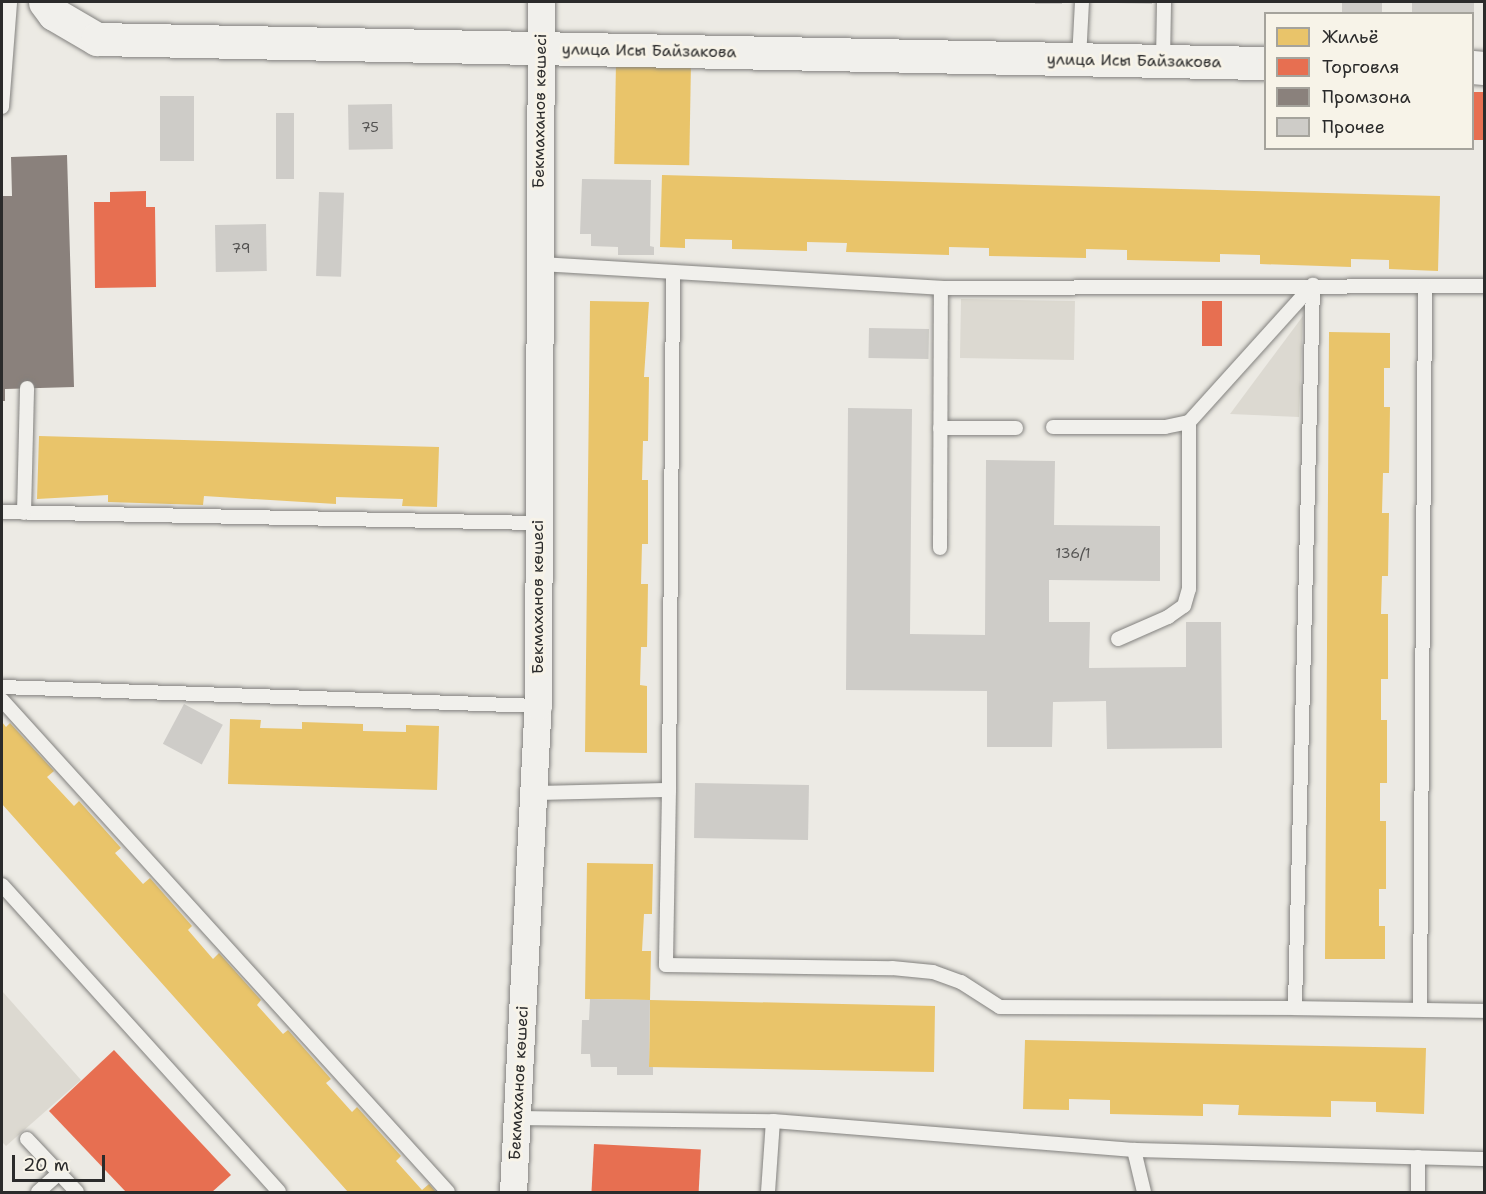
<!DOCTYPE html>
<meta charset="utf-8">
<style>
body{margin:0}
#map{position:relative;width:1486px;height:1194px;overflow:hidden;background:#eceae4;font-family:"Shantell Sans",sans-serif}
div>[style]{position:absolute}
.green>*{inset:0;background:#dcd9d1;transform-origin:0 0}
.homes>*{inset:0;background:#e9c46a;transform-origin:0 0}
.shops>*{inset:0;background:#e76f51;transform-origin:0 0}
.industry>*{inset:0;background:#8a817c}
.building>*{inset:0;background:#ceccc8;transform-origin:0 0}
.roads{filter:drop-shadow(0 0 2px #82817e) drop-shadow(0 0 2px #82817e)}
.lane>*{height:14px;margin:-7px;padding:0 7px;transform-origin:7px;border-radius:7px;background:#f1f0ec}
.street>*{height:27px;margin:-13.5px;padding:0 13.5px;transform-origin:13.5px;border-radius:13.5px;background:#f1f0ec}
.secondary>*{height:33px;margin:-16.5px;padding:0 16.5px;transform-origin:16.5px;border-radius:16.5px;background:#f1f0ec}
span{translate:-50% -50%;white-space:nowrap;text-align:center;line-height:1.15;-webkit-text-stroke:6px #f7f3e8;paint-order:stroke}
.number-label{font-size:14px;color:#545352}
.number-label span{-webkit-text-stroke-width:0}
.street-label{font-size:16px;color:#2b2b2b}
.frame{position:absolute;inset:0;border:3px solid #2b2b2b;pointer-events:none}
.legend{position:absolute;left:1264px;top:12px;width:210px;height:138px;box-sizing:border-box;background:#f7f3e8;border:2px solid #a5a39c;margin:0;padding:8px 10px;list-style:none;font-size:18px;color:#2b2b2b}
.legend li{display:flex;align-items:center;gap:12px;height:30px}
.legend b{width:30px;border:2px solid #a5a39c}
.scale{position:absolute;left:12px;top:1155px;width:93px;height:27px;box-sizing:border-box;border:3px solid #2b2b2b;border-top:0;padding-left:8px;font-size:18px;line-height:21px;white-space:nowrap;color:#2b2b2b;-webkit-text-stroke:4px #f7f3e8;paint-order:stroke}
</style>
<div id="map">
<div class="green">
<div style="left:961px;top:299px;width:114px;height:59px;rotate:1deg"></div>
<div style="clip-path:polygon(1303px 316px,1299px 417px,1230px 414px)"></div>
<div style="clip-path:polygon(2px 991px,81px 1080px,6px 1146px,2px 1142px)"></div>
</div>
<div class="homes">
<div style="left:616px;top:62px;width:75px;height:102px;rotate:1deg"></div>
<div style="clip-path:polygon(662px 175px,1440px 196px,1438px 271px,1389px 269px,1389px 260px,1351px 259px,1351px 267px,1260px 264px,1260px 255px,1220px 254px,1220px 262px,1127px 260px,1127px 250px,1086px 249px,1086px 258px,989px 256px,989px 248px,949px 247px,949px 255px,846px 252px,847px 243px,807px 242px,807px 251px,732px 249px,732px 240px,685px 239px,685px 248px,660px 247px)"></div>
<div style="clip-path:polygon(590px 301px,649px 302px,644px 377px,649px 377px,648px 441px,643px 441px,642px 480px,648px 480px,648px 544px,642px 544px,641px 584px,648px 584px,647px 647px,641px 647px,640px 685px,647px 686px,647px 753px,585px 752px)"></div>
<div style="clip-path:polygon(1329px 332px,1390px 333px,1390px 368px,1384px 368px,1384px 407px,1390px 407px,1389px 473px,1383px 473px,1382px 513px,1389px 513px,1388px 576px,1382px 576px,1381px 614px,1388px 614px,1388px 679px,1381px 679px,1381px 720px,1387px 720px,1387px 783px,1380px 783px,1380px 821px,1386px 821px,1386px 889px,1379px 889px,1379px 926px,1385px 926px,1385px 959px,1325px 959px)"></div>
<div style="clip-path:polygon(39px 436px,439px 447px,437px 507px,402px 506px,403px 499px,336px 497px,336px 504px,204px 496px,203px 505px,108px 502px,108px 495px,37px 499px)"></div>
<div style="clip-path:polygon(230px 719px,261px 720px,260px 728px,302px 729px,302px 722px,363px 724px,363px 731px,406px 732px,406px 725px,439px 726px,437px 790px,228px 784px)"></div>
<div style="clip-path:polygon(2px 722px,6px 727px,10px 723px,54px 771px,47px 777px,74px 806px,79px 801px,121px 848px,115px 853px,143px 884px,150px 878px,192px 926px,188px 930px,213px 959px,219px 953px,261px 1000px,257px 1005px,283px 1034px,288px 1030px,331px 1079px,326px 1083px,352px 1112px,357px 1107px,401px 1156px,396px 1161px,422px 1190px,429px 1184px,436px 1192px,348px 1192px,2px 804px)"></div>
<div style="clip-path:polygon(587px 863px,653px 864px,652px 914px,644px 914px,642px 951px,651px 951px,650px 1000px,935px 1006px,934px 1072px,649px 1067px,650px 1000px,585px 999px)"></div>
<div style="clip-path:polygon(1025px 1040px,1426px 1048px,1424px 1114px,1376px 1112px,1376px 1102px,1331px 1101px,1331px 1117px,1238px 1115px,1239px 1105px,1203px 1104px,1203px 1116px,1110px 1114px,1110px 1100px,1069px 1099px,1069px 1110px,1023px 1109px)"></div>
</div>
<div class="shops">
<div style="left:1472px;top:92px;width:12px;height:48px"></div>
<div style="clip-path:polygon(146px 191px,146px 207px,155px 207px,156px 287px,95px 288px,94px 202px,110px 202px,110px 192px)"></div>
<div style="left:1202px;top:301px;width:20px;height:45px"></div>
<div style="clip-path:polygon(114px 1050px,231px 1175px,212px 1192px,126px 1192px,49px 1111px)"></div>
<div style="left:594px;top:1144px;width:107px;height:48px;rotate:3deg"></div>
</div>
<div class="industry">
<div style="clip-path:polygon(67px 155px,74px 387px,5px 389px,5px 401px,2px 401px,2px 196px,12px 196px,11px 157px)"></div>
</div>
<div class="building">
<div style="left:1035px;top:2px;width:27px;height:2px"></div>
<div style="clip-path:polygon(1116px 2px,1152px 2px,1152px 4px,1116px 3px)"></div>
<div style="left:1342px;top:2px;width:40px;height:12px"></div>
<div style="left:1412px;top:2px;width:62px;height:12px"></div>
<div style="left:160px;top:96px;width:34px;height:65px"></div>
<div style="left:392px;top:104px;width:45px;height:44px;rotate:89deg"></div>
<div style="left:276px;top:113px;width:18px;height:66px"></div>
<div style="clip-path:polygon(582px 179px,651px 180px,650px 246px,654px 247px,654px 255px,618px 255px,618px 247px,591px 246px,591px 234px,580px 234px)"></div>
<div style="left:319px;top:192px;width:25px;height:84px;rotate:2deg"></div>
<div style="left:266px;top:224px;width:47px;height:51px;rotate:89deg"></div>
<div style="left:869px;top:328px;width:60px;height:30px;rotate:1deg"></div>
<div style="clip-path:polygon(848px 408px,912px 409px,910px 634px,985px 635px,986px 460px,1055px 461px,1054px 525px,1160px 526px,1160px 581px,1049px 580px,1049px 622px,1090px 622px,1089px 668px,1186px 667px,1186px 622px,1221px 622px,1222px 748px,1107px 749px,1106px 701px,1053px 702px,1052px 747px,987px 747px,987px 691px,846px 690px)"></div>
<div style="left:184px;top:704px;width:44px;height:45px;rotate:28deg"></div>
<div style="left:695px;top:783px;width:114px;height:55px;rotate:1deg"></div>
<div style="clip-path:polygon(590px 999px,650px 1000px,649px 1067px,653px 1067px,653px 1075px,617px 1075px,617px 1067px,591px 1067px,590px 1054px,581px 1054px,582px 1020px,589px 1020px)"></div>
</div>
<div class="roads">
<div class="lane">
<div style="left:1079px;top:59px;width:57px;rotate:-87deg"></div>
<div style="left:1163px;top:61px;width:59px;rotate:-89deg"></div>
<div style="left:2px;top:107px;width:105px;rotate:-85.6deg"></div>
<div style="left:539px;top:264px;width:403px;rotate:3.4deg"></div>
<div style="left:941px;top:288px;width:543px;rotate:-0.21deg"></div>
<div style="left:1313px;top:285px;width:723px;rotate:91.43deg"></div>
<div style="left:1295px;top:1008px;width:189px;rotate:0.9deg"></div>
<div style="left:1053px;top:427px;width:112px"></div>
<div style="left:1165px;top:427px;width:25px;rotate:-12deg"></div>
<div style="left:1189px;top:422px;width:185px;rotate:-47.9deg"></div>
<div style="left:940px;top:428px;width:76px"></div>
<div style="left:2px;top:512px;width:535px;rotate:1.18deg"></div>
<div style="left:24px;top:513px;width:125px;rotate:-88.6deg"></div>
<div style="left:940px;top:548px;width:260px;rotate:-89.8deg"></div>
<div style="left:1118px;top:639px;width:55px;rotate:-23.7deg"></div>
<div style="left:1168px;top:617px;width:19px;rotate:-35deg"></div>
<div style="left:1184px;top:606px;width:18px;rotate:-74deg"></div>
<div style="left:1189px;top:589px;width:167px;rotate:-90deg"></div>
<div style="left:2px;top:687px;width:536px;rotate:2.03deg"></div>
<div style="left:2px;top:700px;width:664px;rotate:47.81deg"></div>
<div style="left:669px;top:790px;width:175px;rotate:91deg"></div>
<div style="left:666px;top:965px;width:226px;rotate:0.8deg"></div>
<div style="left:892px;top:968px;width:41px;rotate:5.6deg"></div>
<div style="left:933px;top:972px;width:30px;rotate:20deg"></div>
<div style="left:961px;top:982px;width:46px;rotate:32.7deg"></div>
<div style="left:1000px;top:1007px;width:295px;rotate:0.2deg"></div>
<div style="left:534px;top:793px;width:135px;rotate:-1.3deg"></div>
<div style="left:669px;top:790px;width:515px;rotate:-89.55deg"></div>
<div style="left:2px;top:885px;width:413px;rotate:47.9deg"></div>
<div style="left:1420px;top:1008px;width:722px;rotate:-89.6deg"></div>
<div style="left:516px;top:1118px;width:257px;rotate:0.7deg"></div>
<div style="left:773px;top:1121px;width:362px;rotate:4.6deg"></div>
<div style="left:1134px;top:1150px;width:350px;rotate:1.5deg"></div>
<div style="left:27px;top:1139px;width:73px;rotate:46.7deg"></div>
<div style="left:1134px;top:1150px;width:43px;rotate:76.6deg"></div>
<div style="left:1418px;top:1157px;width:35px;rotate:90deg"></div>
<div style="left:38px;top:1192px;width:28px;rotate:-42deg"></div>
<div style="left:768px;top:1192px;width:71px;rotate:-86deg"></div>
</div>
<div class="street">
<div style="left:513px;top:1192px;width:487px;rotate:-87.1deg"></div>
<div style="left:538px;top:706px;width:704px;rotate:-89.76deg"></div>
</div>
<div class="secondary">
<div style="left:45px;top:2px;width:15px;rotate:53deg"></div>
<div style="left:54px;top:14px;width:50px;rotate:30.2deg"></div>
<div style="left:97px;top:39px;width:1169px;rotate:1.18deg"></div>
<div style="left:1472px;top:67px;width:12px;rotate:5deg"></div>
</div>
</div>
<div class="number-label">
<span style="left:370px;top:127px">75</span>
<span style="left:241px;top:248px">79</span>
<span style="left:1073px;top:553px">136/1</span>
</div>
<div class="street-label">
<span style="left:649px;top:51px;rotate:1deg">улица Исы Байзакова</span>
<span style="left:1134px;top:61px;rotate:1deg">улица Исы Байзакова</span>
<span style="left:540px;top:111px;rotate:-89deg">Бекмаханов көшесі</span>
<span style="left:538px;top:597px;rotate:-90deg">Бекмаханов көшесі</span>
<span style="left:519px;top:1083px;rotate:-87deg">Бекмаханов көшесі</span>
</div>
<div class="frame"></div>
<ul class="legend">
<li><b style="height:16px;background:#e9c46a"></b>Жильё</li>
<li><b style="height:16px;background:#e76f51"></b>Торговля</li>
<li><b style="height:16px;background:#8a817c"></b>Промзона</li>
<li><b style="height:16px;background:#ceccc8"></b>Прочее</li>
</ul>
<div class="scale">20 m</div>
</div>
